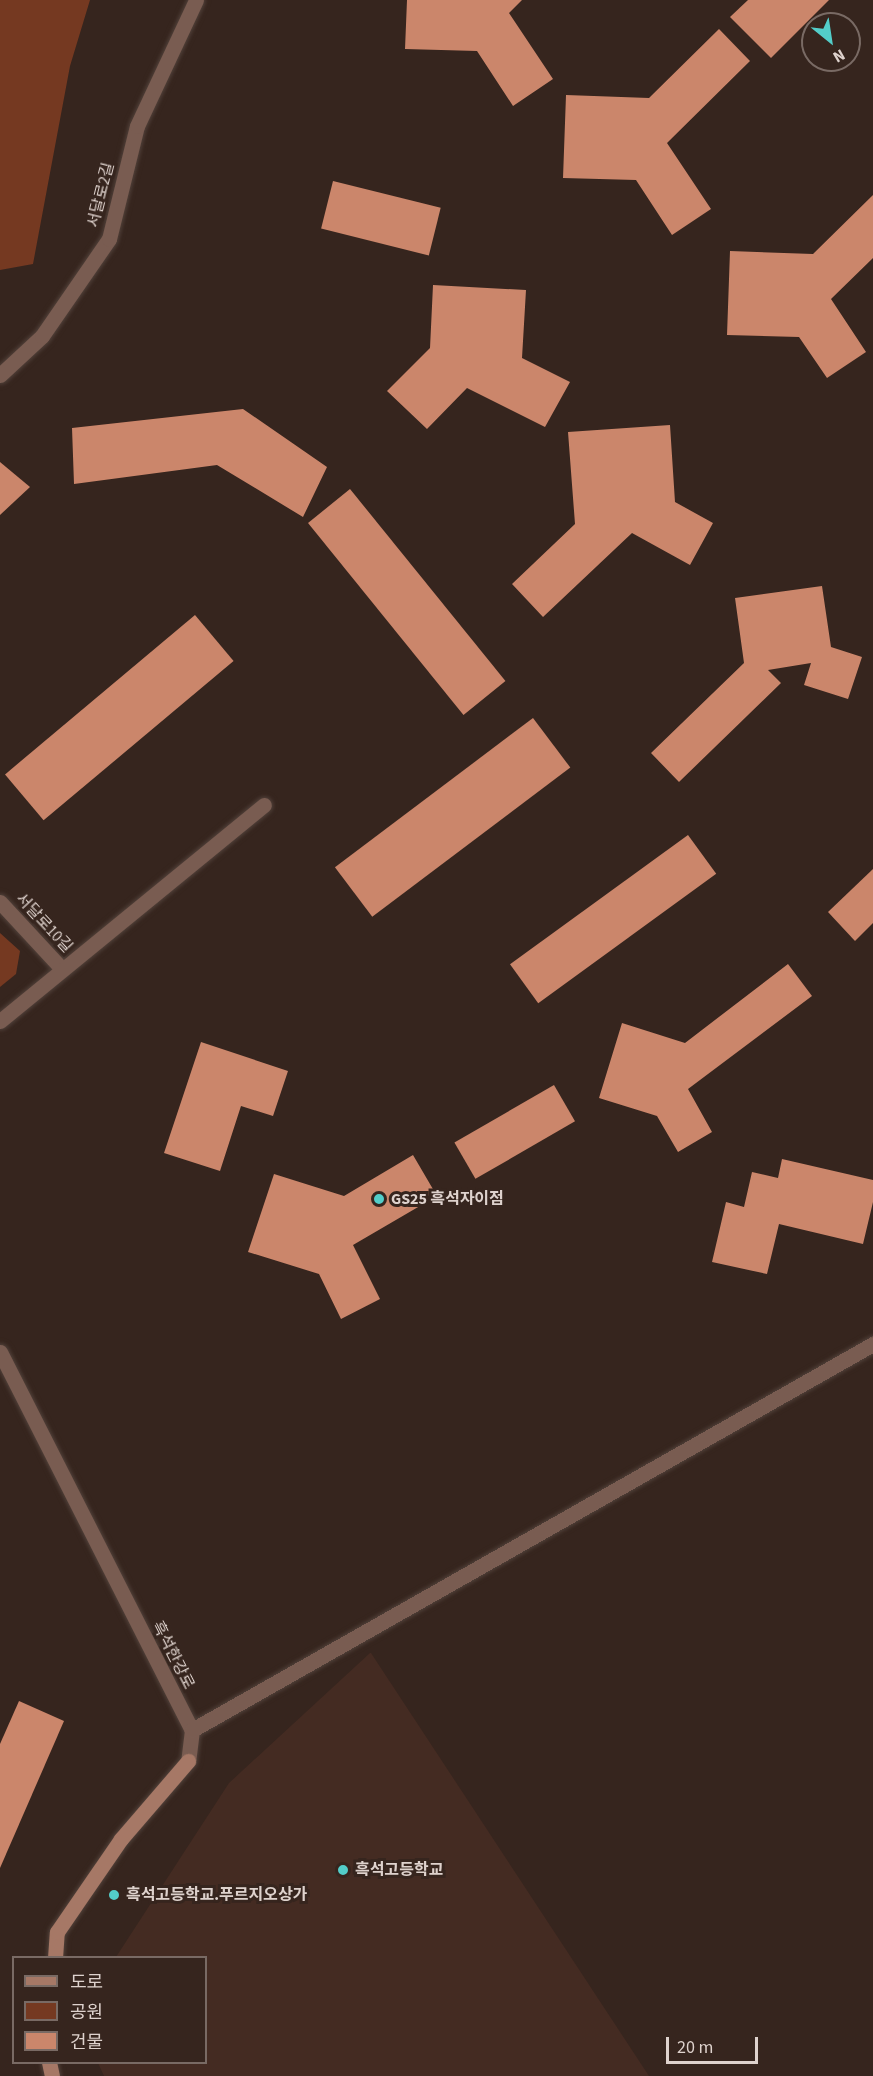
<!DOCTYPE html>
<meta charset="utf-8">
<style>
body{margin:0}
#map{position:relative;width:873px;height:2076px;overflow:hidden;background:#36251e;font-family:"Source Sans 3","Noto Sans KR",sans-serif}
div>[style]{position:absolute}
.built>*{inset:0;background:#442b22}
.green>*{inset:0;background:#753921}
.building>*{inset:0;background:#cb866b;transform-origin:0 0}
.roads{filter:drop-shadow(0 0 2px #51413a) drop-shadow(0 0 2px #51413a)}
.lane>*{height:15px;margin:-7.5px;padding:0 7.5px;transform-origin:7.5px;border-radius:7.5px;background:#795c51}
.street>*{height:15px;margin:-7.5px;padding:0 7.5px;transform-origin:7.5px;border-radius:7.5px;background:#795c51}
.secondary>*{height:15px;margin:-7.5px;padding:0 7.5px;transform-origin:7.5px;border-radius:7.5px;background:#a67866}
.dots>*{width:16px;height:16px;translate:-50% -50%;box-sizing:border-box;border:3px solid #36251e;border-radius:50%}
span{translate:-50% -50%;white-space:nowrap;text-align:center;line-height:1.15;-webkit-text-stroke:6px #36251e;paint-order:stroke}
.street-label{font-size:16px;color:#ded2cd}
.poi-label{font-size:16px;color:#ded2cd;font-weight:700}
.left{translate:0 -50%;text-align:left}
.legend{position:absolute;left:12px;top:1956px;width:195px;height:108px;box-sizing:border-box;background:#36251e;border:2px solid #796a64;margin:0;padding:8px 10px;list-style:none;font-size:18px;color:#ded2cd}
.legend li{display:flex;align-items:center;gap:12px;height:30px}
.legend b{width:30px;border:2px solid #796a64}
.north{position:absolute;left:801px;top:12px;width:60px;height:60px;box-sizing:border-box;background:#36251e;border:2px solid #796a64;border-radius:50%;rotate:150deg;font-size:16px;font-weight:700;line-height:24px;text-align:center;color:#ded2cd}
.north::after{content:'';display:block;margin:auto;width:21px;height:27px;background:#53cdc9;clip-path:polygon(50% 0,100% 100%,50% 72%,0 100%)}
.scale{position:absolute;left:666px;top:2037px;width:92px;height:27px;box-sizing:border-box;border:3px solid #ded2cd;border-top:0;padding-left:8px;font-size:18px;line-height:21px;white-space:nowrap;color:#ded2cd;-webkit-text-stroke:4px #36251e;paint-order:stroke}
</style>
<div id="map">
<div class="built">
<div style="clip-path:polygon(370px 1653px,371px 1653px,649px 2076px,104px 2076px,98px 2063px,206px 2062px,206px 1958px,116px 1957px,229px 1783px)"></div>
</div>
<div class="green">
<div style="clip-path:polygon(0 0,90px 0,70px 66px,33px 264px,0 270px)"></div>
<div style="clip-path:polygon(0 933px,20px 951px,16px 974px,0 987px)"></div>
</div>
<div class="building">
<div style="clip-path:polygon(407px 0,522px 0,509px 13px,553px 79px,513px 106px,477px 51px,405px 49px)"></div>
<div style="clip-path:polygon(748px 0,829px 0,771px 58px,730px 17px)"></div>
<div style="clip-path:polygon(719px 29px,750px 61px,667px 143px,711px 209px,672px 235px,636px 180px,563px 178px,566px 95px,649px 98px)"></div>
<div style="left:333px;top:181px;width:111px;height:49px;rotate:14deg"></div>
<div style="clip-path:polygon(873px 195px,873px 258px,831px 299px,866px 352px,827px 378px,799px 337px,727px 335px,730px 251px,813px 254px)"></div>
<div style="clip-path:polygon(433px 285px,526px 290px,522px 358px,570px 382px,545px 427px,467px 388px,427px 429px,387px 391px,430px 348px)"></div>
<div style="clip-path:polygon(243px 409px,327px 467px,303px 517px,217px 465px,74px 484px,72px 428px)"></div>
<div style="clip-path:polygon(670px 425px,675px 502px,713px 523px,690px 565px,632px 533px,543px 617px,512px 584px,575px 524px,568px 432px)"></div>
<div style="clip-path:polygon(0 462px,30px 487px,0 515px)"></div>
<div style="left:350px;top:489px;width:247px;height:54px;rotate:51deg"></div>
<div style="clip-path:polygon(822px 586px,831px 647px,862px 657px,848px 699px,804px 685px,811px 663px,768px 670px,781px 683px,679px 782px,651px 753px,744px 663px,735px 598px)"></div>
<div style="left:195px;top:615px;width:60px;height:248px;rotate:50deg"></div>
<div style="left:533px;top:718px;width:62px;height:248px;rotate:53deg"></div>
<div style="left:688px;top:835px;width:48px;height:220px;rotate:54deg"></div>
<div style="clip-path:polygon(873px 869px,873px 923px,855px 941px,828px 912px)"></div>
<div style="clip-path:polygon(788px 964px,812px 996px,688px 1089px,712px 1132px,678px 1152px,657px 1116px,599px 1098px,622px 1023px,685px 1043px)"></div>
<div style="clip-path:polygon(201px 1042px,288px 1071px,273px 1116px,241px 1106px,220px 1171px,164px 1153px)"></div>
<div style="left:554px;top:1085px;width:42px;height:115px;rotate:60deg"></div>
<div style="clip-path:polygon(413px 1155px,437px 1196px,353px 1245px,380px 1299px,341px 1319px,319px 1274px,248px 1252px,274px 1174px,344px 1196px)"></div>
<div style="clip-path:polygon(782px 1159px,873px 1180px,873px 1202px,863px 1244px,779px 1224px,767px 1274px,712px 1262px,726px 1202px,744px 1207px,752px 1172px,778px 1178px)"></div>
<div style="clip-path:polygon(19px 1701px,64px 1721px,0 1868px,0 1744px)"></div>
</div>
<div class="roads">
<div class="lane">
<div style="left:0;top:902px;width:91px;rotate:47.2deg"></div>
<div style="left:0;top:1021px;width:341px;rotate:-39.3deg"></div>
</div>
<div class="street">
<div style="left:0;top:375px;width:57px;rotate:-42.9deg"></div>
<div style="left:42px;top:336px;width:118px;rotate:-55.4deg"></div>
<div style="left:109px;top:239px;width:116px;rotate:-76.1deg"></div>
<div style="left:137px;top:126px;width:139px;rotate:-64.9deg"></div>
<div style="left:0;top:1352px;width:424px;rotate:63.1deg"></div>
<div style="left:192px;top:1730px;width:31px;rotate:97deg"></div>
<div style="left:192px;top:1730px;width:783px;rotate:-29.55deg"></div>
</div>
<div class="secondary">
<div style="left:55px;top:1958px;width:26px;rotate:-86deg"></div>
<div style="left:57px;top:1932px;width:113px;rotate:-55.5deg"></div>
<div style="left:121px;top:1839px;width:103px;rotate:-49.3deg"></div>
<div style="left:49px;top:2062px;width:14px;rotate:78deg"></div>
</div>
</div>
<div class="dots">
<div style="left:379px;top:1199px;background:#53cdc9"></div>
<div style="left:343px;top:1870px;background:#53cdc9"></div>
<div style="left:114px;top:1895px;background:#53cdc9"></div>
</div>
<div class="street-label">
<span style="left:101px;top:195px;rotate:-76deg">서달로2길</span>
<span style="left:44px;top:923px;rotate:47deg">서달로10길</span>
<span style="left:173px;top:1655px;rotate:63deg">흑석한강로</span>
</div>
<div class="poi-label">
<span class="left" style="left:391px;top:1199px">GS25 흑석자이점</span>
<span class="left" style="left:355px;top:1870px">흑석고등학교</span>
<span class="left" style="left:126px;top:1895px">흑석고등학교.푸르지오상가</span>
</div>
<ul class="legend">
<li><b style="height:8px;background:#a67866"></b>도로</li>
<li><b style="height:16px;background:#753921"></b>공원</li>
<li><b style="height:16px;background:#cb866b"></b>건물</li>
</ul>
<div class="north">N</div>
<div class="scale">20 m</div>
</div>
